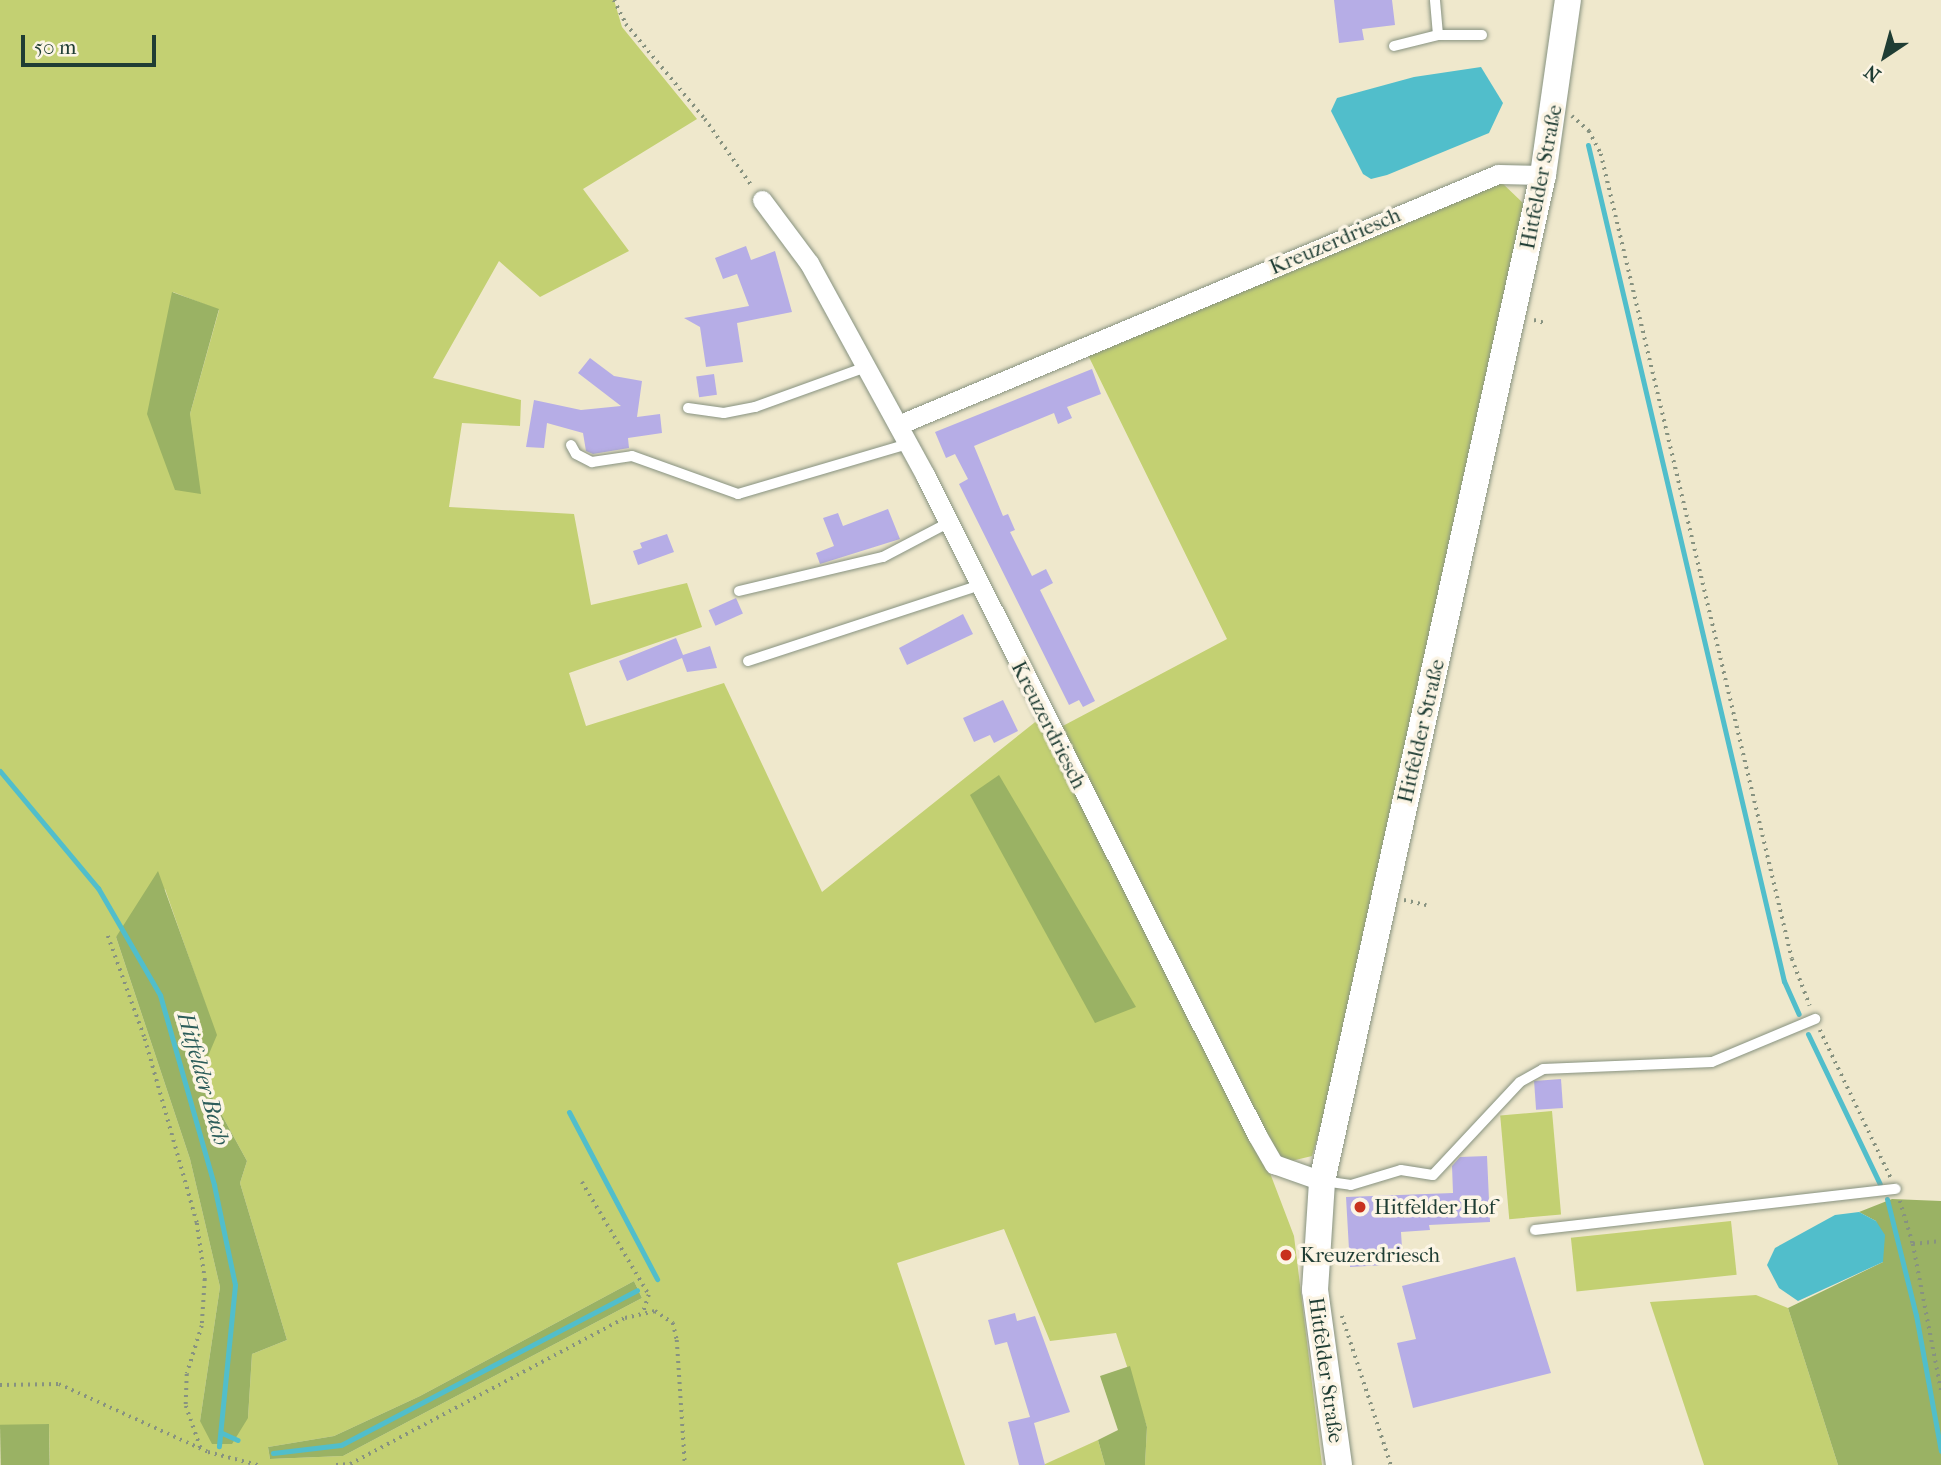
<!DOCTYPE html>
<meta charset="utf-8">
<style>
body{margin:0}
#map{position:relative;width:1941px;height:1465px;overflow:hidden;background:#efe8cc;font-family:"IM FELL French Canon",serif}
div>[style]{position:absolute}
.green>*{inset:0;background:#c3d072;transform-origin:0 0}
.forest>*{inset:0;background:#9ab264;transform-origin:0 0}
.water>*{inset:0;background:#51becb}
.stream>*{height:5px;margin:-2.5px;padding:0 2.5px;transform-origin:2.5px;border-radius:2.5px;background:#51becb}
.building>*{inset:0;background:#b6ade6;transform-origin:0 0}
.path>*{height:3.5px;margin-top:-1.75px;transform-origin:0;background:repeating-linear-gradient(90deg,#879280 0 2px,transparent 0 7px)}
.roads{filter:drop-shadow(0 0 2px #879280) drop-shadow(0 0 2px #879280)}
.lane>*{height:10px;margin:-5px;padding:0 5px;transform-origin:5px;border-radius:5px;background:#fff}
.street>*{height:19px;margin:-9.5px;padding:0 9.5px;transform-origin:9.5px;border-radius:9.5px;background:#fff}
.secondary>*{height:26px;margin:-13px;padding:0 13px;transform-origin:13px;border-radius:13px;background:#fff}
.dots>*{width:19px;height:19px;translate:-50% -50%;box-sizing:border-box;border:4px solid #fcf5e5;border-radius:50%}
span{translate:-50% -50%;white-space:nowrap;text-align:center;line-height:1.15;-webkit-text-stroke:7px #fcf5e5;paint-order:stroke}
.street-label{font-size:21px;color:#1f3d34}
.poi-label{font-size:21px;color:#1f3d34}
.left{translate:0 -50%;text-align:left}
.water-label{font-size:23px;color:#2c5d5a;font-style:italic}
.north{position:absolute;left:1850px;top:21px;width:70px;height:70px;-webkit-text-stroke:5px #fcf5e5;paint-order:stroke;rotate:216deg;font-size:19px;font-weight:700;line-height:28px;text-align:center;color:#1f3d34}
.north::after{content:'';display:block;margin:auto;width:24px;height:32px;background:#1f3d34;clip-path:polygon(50% 0,100% 100%,50% 72%,0 100%)}
.scale{position:absolute;left:21px;top:35px;width:135px;height:32px;box-sizing:border-box;border:4px solid #1f3d34;border-top:0;padding-left:9px;font-size:21px;line-height:24px;white-space:nowrap;color:#1f3d34;-webkit-text-stroke:5px #fcf5e5;paint-order:stroke}
</style>
<div id="map">
<div class="green">
<div style="clip-path:polygon(evenodd,0 0,614px 0,622px 27px,697px 119px,583px 189px,629px 251px,540px 297px,499px 261px,433px 378px,521px 400px,520px 426px,462px 423px,449px 507px,574px 514px,591px 605px,687px 583px,702px 627px,569px 673px,586px 726px,724px 683px,822px 892px,1039px 719px,1270px 1173px,1294px 1236px,1322px 1465px,1145px 1465px,1147px 1427px,1116px 1333px,1050px 1341px,1004px 1229px,897px 1263px,965px 1465px,50px 1465px,49px 1424px,0 1429px,0 0,173px 292px,219px 310px,190px 414px,201px 494px,173px 292px,0 0,165px 889px,216px 1035px,200px 1075px,247px 1161px,240px 1183px,287px 1340px,252px 1354px,248px 1418px,200px 1421px,220px 1287px,190px 1159px,116px 937px,165px 889px,0 0,634px 1281px,642px 1298px,343px 1456px,270px 1459px,268px 1447px,334px 1436px,420px 1396px,634px 1281px)"></div>
<div style="clip-path:polygon(1500px 181px,1524px 204px,1322px 1123px,1312px 1156px,1287px 1162px,1274px 1149px,1059px 728px,1227px 639px,1087px 353px)"></div>
<div style="left:1552px;top:1111px;width:104px;height:52px;rotate:85deg"></div>
<div style="left:1731px;top:1221px;width:54px;height:161px;rotate:84deg"></div>
<div style="clip-path:polygon(1756px 1295px,1788px 1308px,1838px 1465px,1704px 1465px,1650px 1302px)"></div>
<div style="clip-path:polygon(1098px 1440px,1105px 1465px,1043px 1465px)"></div>
</div>
<div class="forest">
<div style="clip-path:polygon(172px 292px,219px 309px,190px 414px,201px 494px,175px 490px,147px 414px)"></div>
<div style="clip-path:polygon(999px 775px,1136px 1007px,1095px 1023px,970px 795px)"></div>
<div style="clip-path:polygon(158px 871px,217px 1035px,200px 1075px,247px 1161px,240px 1183px,287px 1340px,252px 1354px,248px 1418px,232px 1444px,212px 1444px,200px 1421px,220px 1287px,190px 1159px,116px 937px)"></div>
<div style="clip-path:polygon(1892px 1199px,1941px 1201px,1941px 1465px,1838px 1465px,1788px 1308px,1883px 1262px,1876px 1221px,1859px 1212px)"></div>
<div style="clip-path:polygon(634px 1281px,642px 1298px,343px 1456px,270px 1459px,268px 1447px,334px 1436px,420px 1396px)"></div>
<div style="clip-path:polygon(1130px 1366px,1147px 1427px,1145px 1465px,1105px 1465px,1098px 1440px,1118px 1430px,1100px 1376px)"></div>
<div style="left:49px;top:1424px;width:41px;height:49px;rotate:89deg"></div>
</div>
<div class="water">
<div style="clip-path:polygon(1481px 67px,1503px 103px,1489px 133px,1387px 175px,1371px 179px,1363px 174px,1331px 111px,1337px 98px,1414px 77px)"></div>
<div style="clip-path:polygon(1859px 1212px,1876px 1221px,1885px 1235px,1883px 1262px,1798px 1301px,1779px 1288px,1767px 1265px,1775px 1248px,1835px 1215px)"></div>
</div>
<div class="stream">
<div style="left:1588px;top:145px;width:859px;rotate:76.81deg"></div>
<div style="left:1784px;top:981px;width:36px;rotate:66deg"></div>
<div style="left:0;top:771px;width:153px;rotate:50.1deg"></div>
<div style="left:98px;top:888px;width:124px;rotate:59.9deg"></div>
<div style="left:160px;top:995px;width:198px;rotate:74.1deg"></div>
<div style="left:214px;top:1185px;width:102px;rotate:78.1deg"></div>
<div style="left:235px;top:1285px;width:162px;rotate:95.7deg"></div>
<div style="left:1808px;top:1034px;width:166px;rotate:64.4deg"></div>
<div style="left:569px;top:1112px;width:189px;rotate:62.2deg"></div>
<div style="left:1887px;top:1199px;width:120px;rotate:76deg"></div>
<div style="left:1916px;top:1315px;width:138px;rotate:79.6deg"></div>
<div style="left:222px;top:1433px;width:17px;rotate:24deg"></div>
<div style="left:273px;top:1453px;width:68px;rotate:-6.7deg"></div>
<div style="left:341px;top:1445px;width:334px;rotate:-27.6deg"></div>
</div>
<div class="building">
<div style="clip-path:polygon(1334px 0,1392px 0,1395px 25px,1362px 29px,1364px 40px,1339px 43px)"></div>
<div style="clip-path:polygon(746px 246px,751px 260px,775px 251px,792px 312px,737px 323px,743px 362px,706px 367px,700px 327px,684px 318px,749px 306px,737px 274px,723px 279px,715px 258px)"></div>
<div style="clip-path:polygon(590px 358px,614px 376px,642px 381px,637px 417px,660px 414px,662px 433px,628px 438px,629px 448px,593px 454px,586px 451px,583px 433px,547px 423px,544px 448px,526px 447px,534px 400px,581px 410px,621px 406px,578px 373px)"></div>
<div style="clip-path:polygon(1092px 369px,1101px 394px,1067px 407px,1072px 418px,1058px 424px,1054px 413px,974px 446px,1003px 516px,1008px 514px,1015px 530px,1010px 532px,1032px 576px,1046px 569px,1053px 583px,1040px 590px,1095px 701px,1083px 707px,1079px 700px,1069px 705px,959px 484px,968px 479px,955px 454px,946px 458px,935px 432px)"></div>
<div style="left:714px;top:374px;width:21px;height:18px;rotate:82deg"></div>
<div style="clip-path:polygon(888px 509px,900px 539px,820px 564px,816px 553px,834px 546px,823px 518px,838px 513px,843px 526px)"></div>
<div style="clip-path:polygon(667px 534px,674px 552px,638px 565px,633px 551px,642px 548px,640px 543px)"></div>
<div style="left:736px;top:598px;width:17px;height:30px;rotate:66deg"></div>
<div style="clip-path:polygon(963px 614px,973px 634px,907px 665px,899px 648px)"></div>
<div style="clip-path:polygon(676px 638px,683px 655px,710px 646px,717px 668px,687px 672px,682px 658px,627px 681px,619px 661px)"></div>
<div style="clip-path:polygon(1003px 700px,1018px 731px,994px 743px,990px 735px,974px 742px,963px 718px)"></div>
<div style="left:1561px;top:1079px;width:29px;height:27px;rotate:86deg"></div>
<div style="clip-path:polygon(1487px 1156px,1490px 1222px,1429px 1225px,1430px 1230px,1401px 1232px,1403px 1264px,1350px 1267px,1346px 1197px,1453px 1193px,1452px 1166px,1460px 1157px)"></div>
<div style="clip-path:polygon(1515px 1257px,1551px 1373px,1413px 1408px,1397px 1343px,1416px 1339px,1402px 1286px)"></div>
<div style="clip-path:polygon(1015px 1313px,1017px 1321px,1035px 1316px,1070px 1412px,1034px 1423px,1045px 1465px,1019px 1465px,1008px 1422px,1030px 1417px,1007px 1342px,995px 1345px,988px 1320px)"></div>
</div>
<div class="path">
<div style="left:614px;top:0;width:27px;rotate:63deg"></div>
<div style="left:626px;top:24px;width:124px;rotate:50.3deg"></div>
<div style="left:705px;top:119px;width:82px;rotate:55deg"></div>
<div style="left:1572px;top:116px;width:23px;rotate:41deg"></div>
<div style="left:1589px;top:131px;width:26px;rotate:62deg"></div>
<div style="left:1601px;top:154px;width:827px;rotate:76.65deg"></div>
<div style="left:1792px;top:959px;width:50px;rotate:69deg"></div>
<div style="left:1534px;top:320px;width:11px;rotate:15deg"></div>
<div style="left:1404px;top:900px;width:23px;rotate:13deg"></div>
<div style="left:108px;top:936px;width:109px;rotate:70.2deg"></div>
<div style="left:145px;top:1039px;width:191px;rotate:74.2deg"></div>
<div style="left:197px;top:1223px;width:57px;rotate:81.9deg"></div>
<div style="left:205px;top:1279px;width:47px;rotate:93.7deg"></div>
<div style="left:202px;top:1326px;width:50px;rotate:107.4deg"></div>
<div style="left:187px;top:1374px;width:32px;rotate:92deg"></div>
<div style="left:186px;top:1406px;width:46px;rotate:70.8deg"></div>
<div style="left:1820px;top:1030px;width:164px;rotate:64.4deg"></div>
<div style="left:582px;top:1182px;width:131px;rotate:59.3deg"></div>
<div style="left:649px;top:1295px;width:19px;rotate:108deg"></div>
<div style="left:1900px;top:1201px;width:45px;rotate:73.2deg"></div>
<div style="left:1913px;top:1244px;width:149px;rotate:79.1deg"></div>
<div style="left:1913px;top:1244px;width:28px;rotate:-6deg"></div>
<div style="left:1342px;top:1316px;width:157px;rotate:71.8deg"></div>
<div style="left:0;top:1385px;width:59px;rotate:-1deg"></div>
<div style="left:59px;top:1384px;width:164px;rotate:24.5deg"></div>
<div style="left:208px;top:1452px;width:52px;rotate:14.6deg"></div>
<div style="left:336px;top:1465px;width:14px;rotate:-4deg"></div>
<div style="left:350px;top:1464px;width:311px;rotate:-28deg"></div>
<div style="left:625px;top:1318px;width:31px;rotate:-13deg"></div>
<div style="left:655px;top:1311px;width:22px;rotate:34deg"></div>
<div style="left:673px;top:1323px;width:17px;rotate:77deg"></div>
<div style="left:677px;top:1340px;width:125px;rotate:86.3deg"></div>
</div>
<div class="roads">
<div class="lane">
<div style="left:1438px;top:35px;width:44px"></div>
<div style="left:1394px;top:46px;width:45px;rotate:-14deg"></div>
<div style="left:1438px;top:35px;width:35px;rotate:-95deg"></div>
<div style="left:688px;top:408px;width:36px;rotate:8deg"></div>
<div style="left:724px;top:413px;width:32px;rotate:-11deg"></div>
<div style="left:755px;top:407px;width:118px;rotate:-19.8deg"></div>
<div style="left:571px;top:445px;width:10px;rotate:61deg"></div>
<div style="left:576px;top:454px;width:18px;rotate:27deg"></div>
<div style="left:592px;top:462px;width:40px;rotate:-8.5deg"></div>
<div style="left:632px;top:456px;width:113px;rotate:19.7deg"></div>
<div style="left:738px;top:494px;width:177px;rotate:-16.4deg"></div>
<div style="left:739px;top:591px;width:148px;rotate:-13.3deg"></div>
<div style="left:883px;top:557px;width:73px;rotate:-27.6deg"></div>
<div style="left:748px;top:661px;width:242px;rotate:-18.1deg"></div>
<div style="left:1323px;top:1181px;width:28px;rotate:8deg"></div>
<div style="left:1351px;top:1185px;width:52px;rotate:-16.7deg"></div>
<div style="left:1401px;top:1170px;width:32px;rotate:9deg"></div>
<div style="left:1433px;top:1175px;width:127px;rotate:-46.9deg"></div>
<div style="left:1520px;top:1082px;width:26px;rotate:-29deg"></div>
<div style="left:1543px;top:1069px;width:169px;rotate:-2.4deg"></div>
<div style="left:1712px;top:1062px;width:112px;rotate:-22.7deg"></div>
<div style="left:1535px;top:1230px;width:363px;rotate:-6.5deg"></div>
</div>
<div class="street">
<div style="left:762px;top:200px;width:79px;rotate:53.3deg"></div>
<div style="left:809px;top:263px;width:242px;rotate:61.3deg"></div>
<div style="left:925px;top:475px;width:739px;rotate:63.3deg"></div>
<div style="left:1257px;top:1135px;width:34px;rotate:60deg"></div>
<div style="left:1274px;top:1164px;width:51px;rotate:19.5deg"></div>
<div style="left:898px;top:425px;width:650px;rotate:-22.7deg"></div>
<div style="left:1498px;top:174px;width:45px;rotate:1.3deg"></div>
</div>
<div class="secondary">
<div style="left:1339px;top:1465px;width:177px;rotate:-97.8deg"></div>
<div style="left:1315px;top:1290px;width:109px;rotate:-86.3deg"></div>
<div style="left:1322px;top:1181px;width:1030px;rotate:-77.61deg"></div>
<div style="left:1543px;top:175px;width:177px;rotate:-81.9deg"></div>
</div>
</div>
<div class="dots">
<div style="left:1360px;top:1207px;background:#c8321e"></div>
<div style="left:1286px;top:1255px;background:#c8321e"></div>
</div>
<div class="street-label">
<span style="left:1541px;top:177px;rotate:-79deg">Hitfelder Straße</span>
<span style="left:1335px;top:241px;rotate:-23deg">Kreuzerdriesch</span>
<span style="left:1049px;top:725px;rotate:63deg">Kreuzerdriesch</span>
<span style="left:1421px;top:731px;rotate:-77deg">Hitfelder Straße</span>
<span style="left:1326px;top:1370px;rotate:82deg">Hitfelder Straße</span>
</div>
<div class="poi-label">
<span class="left" style="left:1374px;top:1207px">Hitfelder Hof</span>
<span class="left" style="left:1300px;top:1255px">Kreuzerdriesch</span>
</div>
<div class="water-label">
<span style="left:203px;top:1079px;rotate:74deg">Hitfelder Bach</span>
</div>
<div class="north">N</div>
<div class="scale">50 m</div>
</div>
